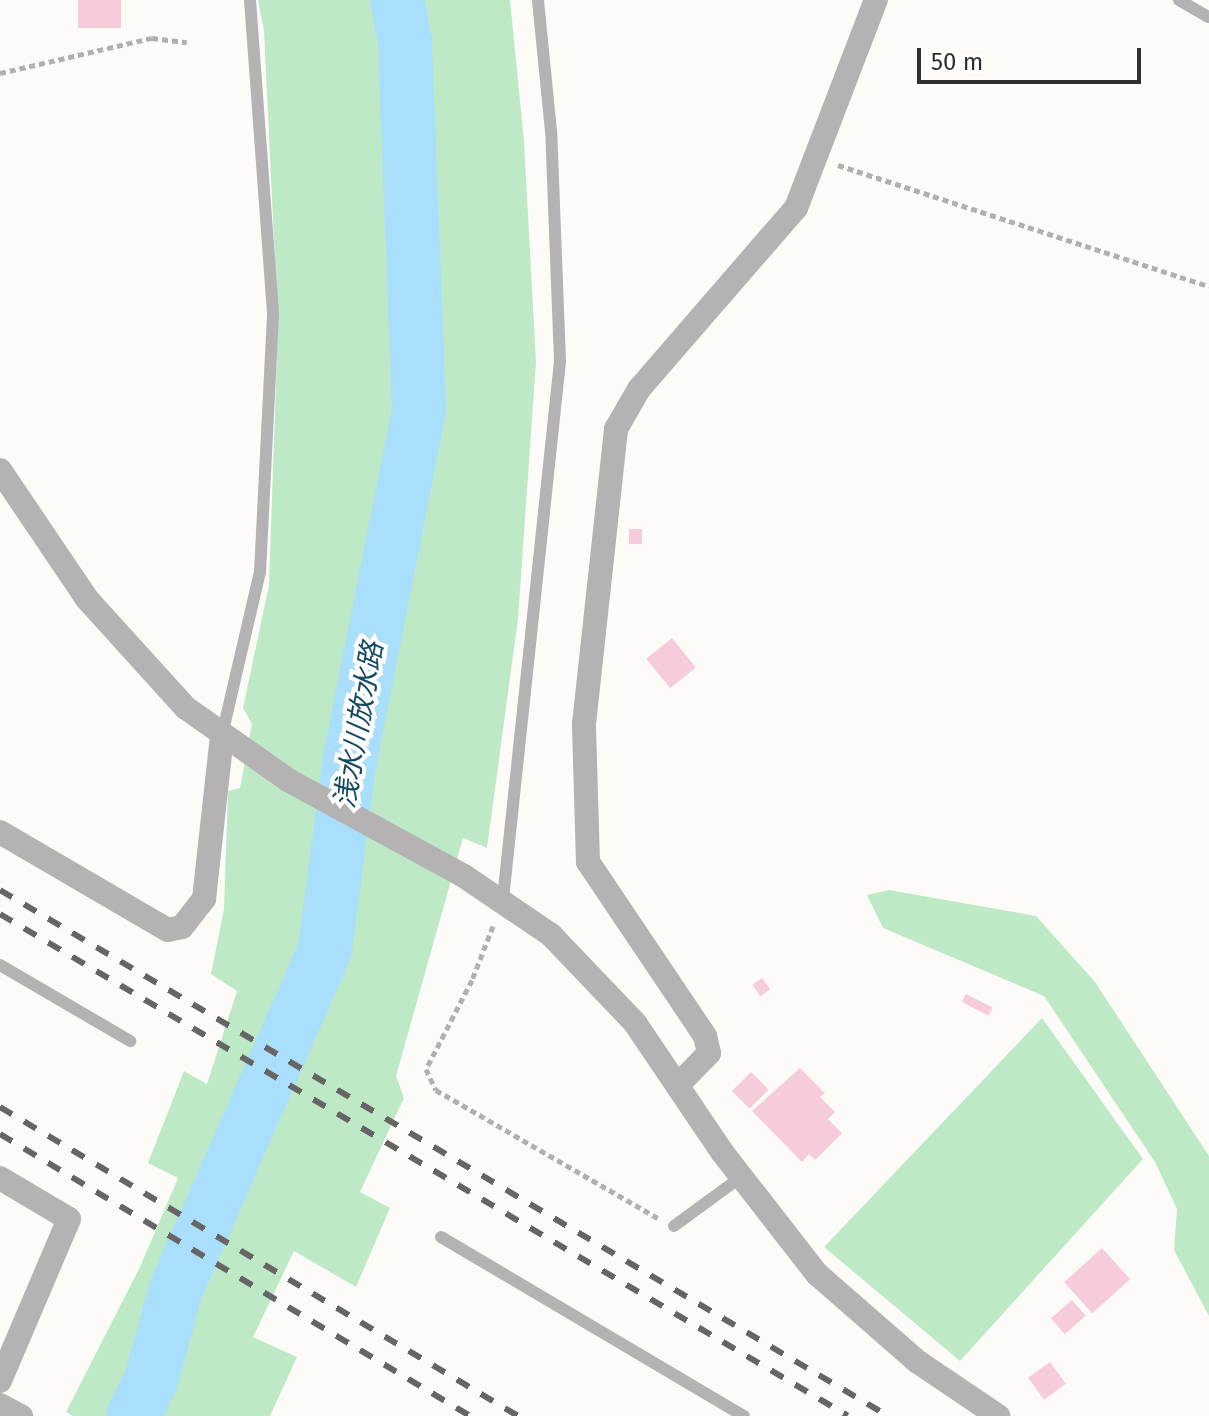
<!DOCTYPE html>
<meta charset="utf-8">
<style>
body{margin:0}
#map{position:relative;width:1209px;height:1416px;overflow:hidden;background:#fdfbf8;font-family:"Fira Sans","Noto Sans JP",sans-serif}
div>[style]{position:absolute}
.green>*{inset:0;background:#bee9c6}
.river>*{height:54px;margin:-27px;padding:0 27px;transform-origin:27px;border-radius:27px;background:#a9defc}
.building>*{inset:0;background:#f7ccda;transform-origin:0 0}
.path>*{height:5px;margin-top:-2.5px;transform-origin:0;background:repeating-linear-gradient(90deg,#b2b0ae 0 6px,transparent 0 10px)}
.service>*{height:12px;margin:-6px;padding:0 6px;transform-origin:6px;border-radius:6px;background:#b4b2b2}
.minor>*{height:24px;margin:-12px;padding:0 12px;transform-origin:12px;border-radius:12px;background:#b4b2b2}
.tertiary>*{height:24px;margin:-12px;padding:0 12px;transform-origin:12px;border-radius:12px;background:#b4b2b2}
.rail>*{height:6px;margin-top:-3px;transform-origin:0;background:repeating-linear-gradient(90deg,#666563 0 14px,transparent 0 28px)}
span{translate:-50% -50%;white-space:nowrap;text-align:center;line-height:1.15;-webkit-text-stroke:8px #fff;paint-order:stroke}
.water-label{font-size:28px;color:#144a64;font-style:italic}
.scale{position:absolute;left:917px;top:48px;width:224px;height:36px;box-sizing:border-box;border:4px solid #302f2e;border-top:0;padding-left:10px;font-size:24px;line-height:28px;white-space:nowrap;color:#302f2e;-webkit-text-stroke:6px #fff;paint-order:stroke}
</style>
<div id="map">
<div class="green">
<div style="clip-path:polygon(258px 0,510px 0,524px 141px,536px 362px,518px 619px,487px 848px,463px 838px,396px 1076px,404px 1098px,360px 1192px,390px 1208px,356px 1287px,294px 1251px,253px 1337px,297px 1357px,270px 1416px,73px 1416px,66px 1412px,140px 1267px,178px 1178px,148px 1163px,184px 1071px,207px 1084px,237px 991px,211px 974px,224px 909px,228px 791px,240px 788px,252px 724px,243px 708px,269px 585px,278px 324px,264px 31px)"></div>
<div style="clip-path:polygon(889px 890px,1036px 916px,1095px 982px,1209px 1156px,1209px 1316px,1174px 1250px,1177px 1209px,1155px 1162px,1044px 996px,883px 928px,867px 895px)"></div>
<div style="clip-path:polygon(1042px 1018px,1143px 1159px,960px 1361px,824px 1247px)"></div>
</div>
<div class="river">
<div style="left:133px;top:1416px;width:40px;rotate:-63.4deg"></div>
<div style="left:151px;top:1380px;width:94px;rotate:-74.6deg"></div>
<div style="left:176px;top:1289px;width:371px;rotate:-66.3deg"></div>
<div style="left:325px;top:949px;width:187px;rotate:-82.6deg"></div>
<div style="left:349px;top:764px;width:361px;rotate:-78.8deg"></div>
<div style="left:419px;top:410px;width:369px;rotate:-92.2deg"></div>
<div style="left:405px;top:41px;width:42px;rotate:-101deg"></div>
</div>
<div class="building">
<div style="left:78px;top:0;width:43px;height:28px"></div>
<div style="left:629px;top:529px;width:13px;height:15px"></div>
<div style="left:672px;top:638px;width:38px;height:33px;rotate:51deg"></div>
<div style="left:762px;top:978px;width:14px;height:12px;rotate:54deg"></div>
<div style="left:966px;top:994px;width:30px;height:9px;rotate:27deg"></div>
<div style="clip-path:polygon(800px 1068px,825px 1093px,820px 1097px,835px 1112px,828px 1119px,842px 1133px,815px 1160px,809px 1154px,802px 1162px,752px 1111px)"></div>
<div style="left:751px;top:1072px;width:25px;height:27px;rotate:45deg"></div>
<div style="left:1102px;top:1248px;width:42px;height:51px;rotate:48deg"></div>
<div style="left:1072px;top:1300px;width:21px;height:28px;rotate:49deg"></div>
<div style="left:1050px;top:1362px;width:27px;height:27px;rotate:54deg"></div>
</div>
<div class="path">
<div style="left:0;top:73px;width:156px;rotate:-13deg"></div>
<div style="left:152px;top:38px;width:35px;rotate:7deg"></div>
<div style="left:838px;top:165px;width:390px;rotate:18.1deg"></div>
<div style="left:493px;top:926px;width:58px;rotate:111.3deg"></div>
<div style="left:472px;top:980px;width:100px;rotate:117.3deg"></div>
<div style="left:426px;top:1069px;width:23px;rotate:65deg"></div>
<div style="left:436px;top:1090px;width:256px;rotate:30deg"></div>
</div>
<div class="service">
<div style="left:1179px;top:0;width:34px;rotate:30deg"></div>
<div style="left:222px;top:735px;width:167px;rotate:-76.9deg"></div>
<div style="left:260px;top:572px;width:259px;rotate:-87.1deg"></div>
<div style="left:273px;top:313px;width:314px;rotate:-94.2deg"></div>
<div style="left:503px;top:899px;width:541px;rotate:-83.95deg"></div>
<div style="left:560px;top:361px;width:230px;rotate:-92.2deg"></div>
<div style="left:551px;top:131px;width:132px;rotate:-95.7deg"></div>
<div style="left:0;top:965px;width:151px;rotate:30.3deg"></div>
<div style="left:674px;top:1226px;width:83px;rotate:-36.2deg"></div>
<div style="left:441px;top:1237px;width:352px;rotate:30.6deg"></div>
</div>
<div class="minor">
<div style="left:0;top:832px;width:194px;rotate:30.3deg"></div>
<div style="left:168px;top:930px;width:14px;rotate:-12deg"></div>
<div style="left:182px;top:927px;width:36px;rotate:-52deg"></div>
<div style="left:204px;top:899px;width:164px;rotate:-83.7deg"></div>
<div style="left:679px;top:1084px;width:43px;rotate:-45.9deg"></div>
<div style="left:709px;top:1053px;width:17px;rotate:-103deg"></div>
<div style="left:705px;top:1036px;width:210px;rotate:-123.9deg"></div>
<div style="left:588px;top:862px;width:138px;rotate:-91.7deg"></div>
<div style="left:584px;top:724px;width:297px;rotate:-83.8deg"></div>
<div style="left:616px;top:429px;width:46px;rotate:-60.1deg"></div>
<div style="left:639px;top:389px;width:240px;rotate:-49.1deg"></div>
<div style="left:796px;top:208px;width:223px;rotate:-69deg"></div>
<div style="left:0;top:1178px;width:80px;rotate:30.7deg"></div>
<div style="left:69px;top:1219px;width:176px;rotate:113.1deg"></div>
<div style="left:0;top:1405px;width:24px;rotate:28deg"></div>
</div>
<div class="tertiary">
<div style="left:0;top:470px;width:156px;rotate:56deg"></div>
<div style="left:87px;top:599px;width:147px;rotate:47.8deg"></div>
<div style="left:186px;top:708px;width:125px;rotate:35.2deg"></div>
<div style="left:288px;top:780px;width:200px;rotate:28.6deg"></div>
<div style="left:464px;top:876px;width:105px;rotate:34.1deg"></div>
<div style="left:551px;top:935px;width:122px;rotate:46.3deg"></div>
<div style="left:635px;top:1023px;width:156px;rotate:56deg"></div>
<div style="left:722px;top:1152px;width:155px;rotate:52.1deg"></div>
<div style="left:817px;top:1274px;width:134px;rotate:41.1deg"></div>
<div style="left:918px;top:1362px;width:97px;rotate:34deg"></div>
</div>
<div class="rail">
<div style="left:0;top:890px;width:1032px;rotate:30.64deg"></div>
<div style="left:0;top:914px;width:985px;rotate:30.62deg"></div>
<div style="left:0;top:1107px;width:603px;rotate:30.82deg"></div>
<div style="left:0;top:1134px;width:548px;rotate:30.96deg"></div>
</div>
<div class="water-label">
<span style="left:359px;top:725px;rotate:-80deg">浅水川放水路</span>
</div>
<div class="scale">50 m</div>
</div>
